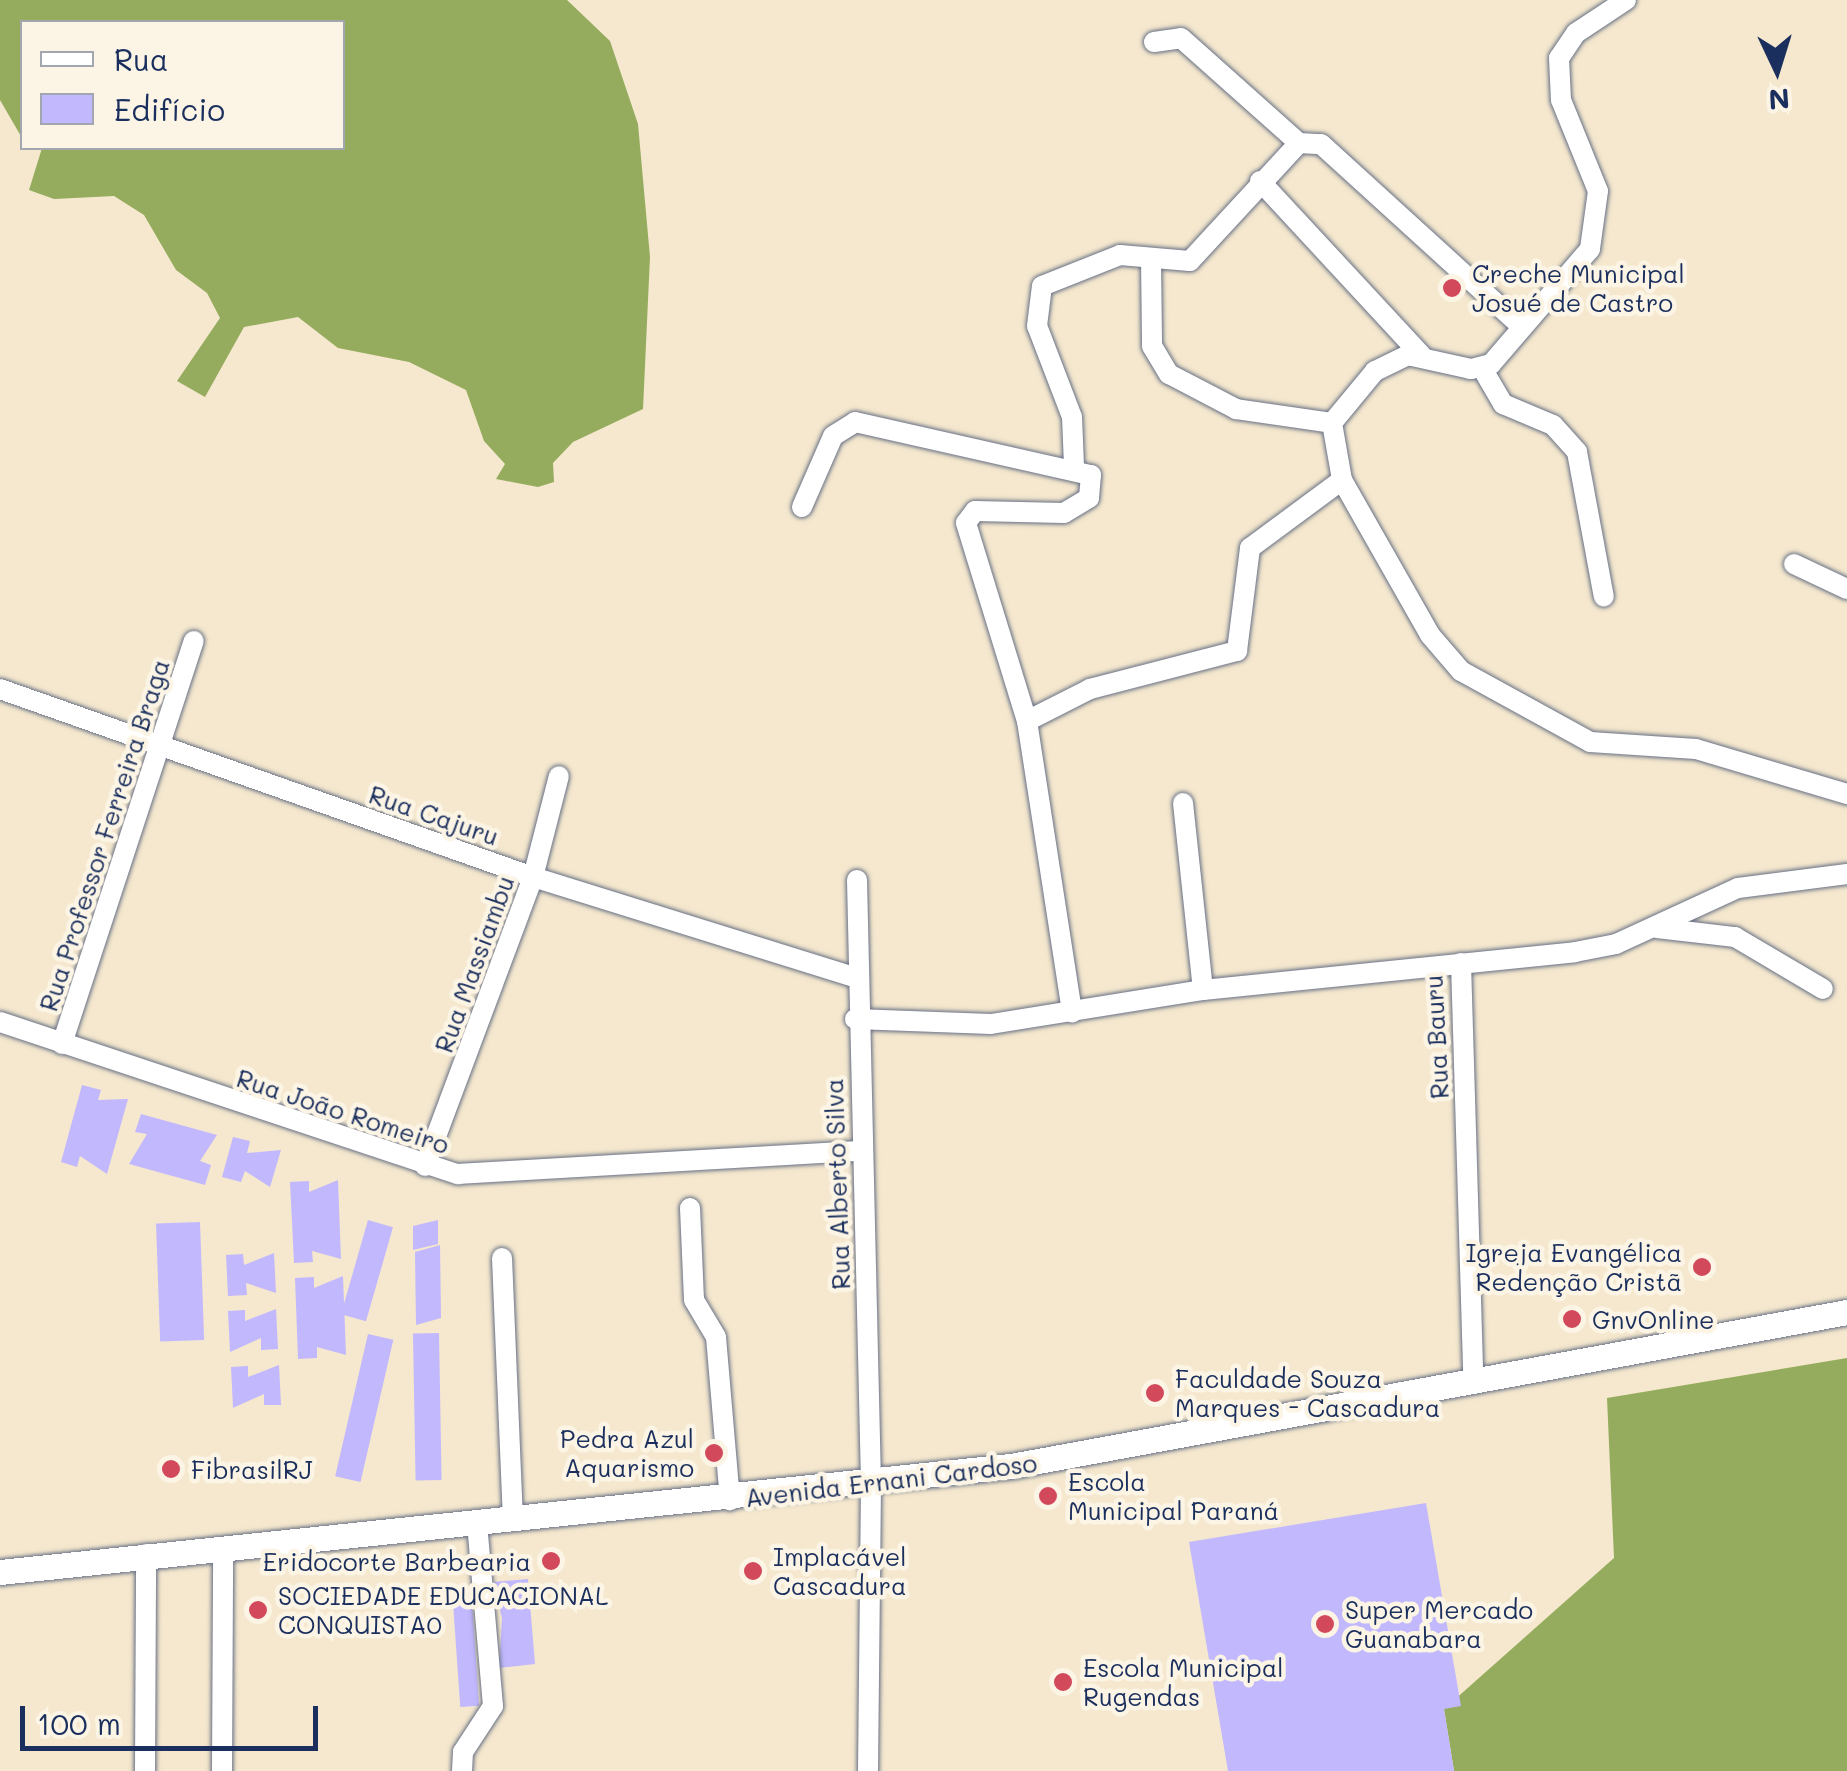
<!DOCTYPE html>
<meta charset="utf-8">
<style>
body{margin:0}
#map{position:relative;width:1847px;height:1771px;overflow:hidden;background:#f5e8ce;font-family:Mali,sans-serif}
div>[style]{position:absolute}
.forest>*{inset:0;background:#95ac5e}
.building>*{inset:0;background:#c2b8fd;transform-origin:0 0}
.roads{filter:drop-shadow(0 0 2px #677085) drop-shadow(0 0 2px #677085)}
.minor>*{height:20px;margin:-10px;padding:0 10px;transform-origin:10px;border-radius:10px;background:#fff}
.major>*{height:25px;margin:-12.5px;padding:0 12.5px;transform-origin:12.5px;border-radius:12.5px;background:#fff}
.dots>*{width:28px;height:28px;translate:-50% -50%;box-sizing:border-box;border:5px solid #fcf5e5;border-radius:50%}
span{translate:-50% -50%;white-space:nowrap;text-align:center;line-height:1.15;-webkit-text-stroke:9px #fcf5e5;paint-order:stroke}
.poi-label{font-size:25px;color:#1b2f5e}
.left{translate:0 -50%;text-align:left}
.right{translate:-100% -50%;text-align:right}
.street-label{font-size:25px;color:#1b2f5e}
.legend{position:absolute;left:20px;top:20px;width:325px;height:130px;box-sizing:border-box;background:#fcf5e5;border:2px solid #a2a6af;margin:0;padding:12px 18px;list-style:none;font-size:30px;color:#1b2f5e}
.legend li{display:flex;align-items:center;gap:20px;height:50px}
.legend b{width:50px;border:2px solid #a2a6af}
.north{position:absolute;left:1727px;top:20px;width:100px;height:100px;-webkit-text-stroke:8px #fcf5e5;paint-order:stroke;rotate:176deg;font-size:28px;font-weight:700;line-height:40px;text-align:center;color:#1b2f5e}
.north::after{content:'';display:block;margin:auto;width:35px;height:45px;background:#1b2f5e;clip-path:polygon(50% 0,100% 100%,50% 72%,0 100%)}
.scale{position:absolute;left:20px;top:1706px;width:298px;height:45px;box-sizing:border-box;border:5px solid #1b2f5e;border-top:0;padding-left:12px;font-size:30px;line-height:35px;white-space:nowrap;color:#1b2f5e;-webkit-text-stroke:8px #fcf5e5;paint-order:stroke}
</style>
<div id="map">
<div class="forest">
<div style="clip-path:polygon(0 0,567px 0,610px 41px,638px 124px,650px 257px,643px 409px,573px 442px,553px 463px,554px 482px,538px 487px,496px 479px,505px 464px,484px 441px,466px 390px,409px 362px,338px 348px,298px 317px,244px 327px,205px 397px,177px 381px,220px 318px,207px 293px,176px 270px,144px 215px,114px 196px,54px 199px,29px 190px,42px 148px,342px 148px,342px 22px,22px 22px,22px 138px,0 100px)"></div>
<div style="clip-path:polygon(1847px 1358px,1847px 1771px,1454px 1771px,1444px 1709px,1614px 1558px,1607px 1398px)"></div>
</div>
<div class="building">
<div style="clip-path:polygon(82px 1085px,101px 1090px,98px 1100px,128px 1099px,107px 1174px,80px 1156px,77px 1167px,61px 1162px)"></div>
<div style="clip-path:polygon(141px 1114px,217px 1135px,200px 1161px,211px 1165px,205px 1185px,129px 1164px,147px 1134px,135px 1132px)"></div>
<div style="clip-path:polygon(233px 1137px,250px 1141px,247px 1153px,281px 1150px,270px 1187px,245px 1171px,241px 1182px,222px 1177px)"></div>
<div style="clip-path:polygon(338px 1180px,341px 1259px,312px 1251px,313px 1262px,294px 1263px,290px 1182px,309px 1181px,309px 1192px)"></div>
<div style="left:368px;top:1220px;width:26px;height:98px;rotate:16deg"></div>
<div style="clip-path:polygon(438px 1220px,438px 1244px,413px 1250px,413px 1226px)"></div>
<div style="left:200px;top:1222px;width:118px;height:44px;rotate:88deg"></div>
<div style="clip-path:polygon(440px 1245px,441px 1318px,416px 1325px,415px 1252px)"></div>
<div style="clip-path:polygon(274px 1253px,276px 1293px,246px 1283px,247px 1295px,228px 1296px,226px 1255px,243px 1254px,244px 1265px)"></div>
<div style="clip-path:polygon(343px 1276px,346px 1355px,317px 1347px,317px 1358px,298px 1359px,295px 1278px,314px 1277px,314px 1288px)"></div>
<div style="clip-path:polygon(276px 1309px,278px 1349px,261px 1350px,261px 1338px,230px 1352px,228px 1311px,245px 1310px,245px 1321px)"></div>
<div style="left:439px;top:1333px;width:147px;height:26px;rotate:89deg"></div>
<div style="left:368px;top:1334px;width:26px;height:146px;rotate:13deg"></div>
<div style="clip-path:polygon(279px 1365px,281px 1405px,264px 1405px,264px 1394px,233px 1408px,231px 1367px,248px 1366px,248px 1377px)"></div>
<div style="clip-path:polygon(1426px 1503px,1461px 1706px,1444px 1709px,1454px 1771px,1228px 1771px,1189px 1542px)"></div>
<div style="clip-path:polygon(528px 1579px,535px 1664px,499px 1668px,502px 1618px,493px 1582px)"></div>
<div style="left:471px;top:1588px;width:118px;height:19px;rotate:86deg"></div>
</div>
<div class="roads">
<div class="minor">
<div style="left:1626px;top:0;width:60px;rotate:146.6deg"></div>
<div style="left:1576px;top:33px;width:30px;rotate:124deg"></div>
<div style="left:1559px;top:58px;width:42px;rotate:87.3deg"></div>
<div style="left:1561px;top:100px;width:98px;rotate:67.9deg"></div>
<div style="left:1598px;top:191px;width:59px;rotate:97.9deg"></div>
<div style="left:1590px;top:249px;width:152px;rotate:130.7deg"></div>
<div style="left:1491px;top:364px;width:21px;rotate:166deg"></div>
<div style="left:1471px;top:369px;width:65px;rotate:-167.5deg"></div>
<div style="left:1408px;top:355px;width:37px;rotate:154deg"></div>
<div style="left:1375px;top:371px;width:67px;rotate:129.6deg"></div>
<div style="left:1332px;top:423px;width:58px;rotate:80deg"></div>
<div style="left:1342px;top:480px;width:178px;rotate:60.4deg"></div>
<div style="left:1430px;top:635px;width:48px;rotate:49.3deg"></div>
<div style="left:1461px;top:671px;width:147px;rotate:28.8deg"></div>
<div style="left:1590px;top:742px;width:106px;rotate:3.8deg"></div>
<div style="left:1696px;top:749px;width:158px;rotate:16.6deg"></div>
<div style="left:1154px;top:42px;width:27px;rotate:-8deg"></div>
<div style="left:1181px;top:38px;width:158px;rotate:41.7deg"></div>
<div style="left:1299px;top:143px;width:22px;rotate:3deg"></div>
<div style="left:1321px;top:144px;width:268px;rotate:42.3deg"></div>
<div style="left:1260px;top:181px;width:238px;rotate:47.2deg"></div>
<div style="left:1151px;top:259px;width:87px;rotate:89.3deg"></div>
<div style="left:1152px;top:346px;width:33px;rotate:59deg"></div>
<div style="left:1169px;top:374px;width:76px;rotate:27.6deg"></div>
<div style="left:1236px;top:409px;width:97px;rotate:8.3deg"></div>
<div style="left:1482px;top:368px;width:42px;rotate:59.7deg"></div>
<div style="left:1503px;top:404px;width:54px;rotate:22.8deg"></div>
<div style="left:1553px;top:425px;width:36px;rotate:48deg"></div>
<div style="left:1577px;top:452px;width:147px;rotate:79.5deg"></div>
<div style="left:1074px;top:466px;width:49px;rotate:-92.3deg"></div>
<div style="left:1072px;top:417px;width:97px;rotate:-111deg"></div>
<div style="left:1037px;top:326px;width:40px;rotate:-82.9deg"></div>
<div style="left:1042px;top:286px;width:84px;rotate:-21.7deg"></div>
<div style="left:1120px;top:255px;width:70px;rotate:4.9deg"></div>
<div style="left:1190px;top:261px;width:161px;rotate:-47.3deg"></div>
<div style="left:802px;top:507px;width:77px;rotate:-66.4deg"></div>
<div style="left:833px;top:436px;width:26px;rotate:-32deg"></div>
<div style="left:855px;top:422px;width:242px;rotate:12.7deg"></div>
<div style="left:1091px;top:475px;width:23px;rotate:95deg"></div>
<div style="left:1089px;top:498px;width:29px;rotate:149deg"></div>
<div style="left:1064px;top:513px;width:89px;rotate:-178.7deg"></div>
<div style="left:975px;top:511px;width:15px;rotate:127deg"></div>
<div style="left:966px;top:523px;width:207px;rotate:72.9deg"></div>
<div style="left:1027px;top:721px;width:295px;rotate:81.2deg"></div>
<div style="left:1794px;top:564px;width:59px;rotate:25.3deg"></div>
<div style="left:0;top:689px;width:565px;rotate:19.43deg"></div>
<div style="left:533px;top:877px;width:337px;rotate:17.3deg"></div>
<div style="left:1027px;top:721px;width:71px;rotate:-26.9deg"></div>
<div style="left:1090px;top:689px;width:152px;rotate:-14.5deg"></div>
<div style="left:1237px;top:651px;width:104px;rotate:-82.8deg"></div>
<div style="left:1250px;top:548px;width:114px;rotate:-36.5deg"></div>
<div style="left:1183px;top:803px;width:188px;rotate:83.9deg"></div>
<div style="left:857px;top:880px;width:605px;rotate:88.67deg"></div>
<div style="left:871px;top:1485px;width:286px;rotate:90.6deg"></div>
<div style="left:1657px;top:928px;width:79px;rotate:6.6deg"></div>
<div style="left:1735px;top:937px;width:102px;rotate:30.6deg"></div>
<div style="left:1461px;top:963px;width:412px;rotate:88.3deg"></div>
<div style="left:855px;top:1019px;width:136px;rotate:2.1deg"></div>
<div style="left:991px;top:1024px;width:215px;rotate:-9.1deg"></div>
<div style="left:1203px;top:990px;width:374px;rotate:-5.8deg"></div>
<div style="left:1575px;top:952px;width:42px;rotate:-11deg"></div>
<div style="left:1616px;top:944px;width:134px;rotate:-24.7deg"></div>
<div style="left:1738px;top:888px;width:110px;rotate:-7.3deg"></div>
<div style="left:0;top:1022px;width:483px;rotate:18.4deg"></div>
<div style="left:458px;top:1174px;width:405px;rotate:-3.3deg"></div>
<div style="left:62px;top:1044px;width:424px;rotate:-71.9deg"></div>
<div style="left:425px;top:1166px;width:309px;rotate:-69.5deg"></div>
<div style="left:533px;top:877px;width:104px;rotate:-75.6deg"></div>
<div style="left:690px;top:1208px;width:92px;rotate:87.5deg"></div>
<div style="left:694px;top:1300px;width:43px;rotate:59.3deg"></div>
<div style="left:716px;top:1337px;width:164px;rotate:85.1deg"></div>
<div style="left:502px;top:1258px;width:262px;rotate:87.6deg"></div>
<div style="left:145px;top:1771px;width:217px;rotate:-89.7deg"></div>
<div style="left:222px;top:1771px;width:222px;rotate:-89.7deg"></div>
<div style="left:462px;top:1771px;width:19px;rotate:-87deg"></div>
<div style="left:463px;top:1752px;width:55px;rotate:-56.9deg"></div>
<div style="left:493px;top:1706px;width:184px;rotate:-95deg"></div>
</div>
<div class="major">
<div style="left:0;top:1572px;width:1017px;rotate:-5.99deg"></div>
<div style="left:1011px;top:1466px;width:850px;rotate:-10.44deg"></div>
</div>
</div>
<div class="dots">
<div style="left:1452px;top:288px;background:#d1495b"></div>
<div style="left:1702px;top:1267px;background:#d1495b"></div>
<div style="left:1572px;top:1319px;background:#d1495b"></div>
<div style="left:1155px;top:1393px;background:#d1495b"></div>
<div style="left:714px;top:1453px;background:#d1495b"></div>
<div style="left:171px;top:1469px;background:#d1495b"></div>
<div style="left:1048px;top:1496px;background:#d1495b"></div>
<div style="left:551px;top:1561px;background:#d1495b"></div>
<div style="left:753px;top:1571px;background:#d1495b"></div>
<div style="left:258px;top:1610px;background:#d1495b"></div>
<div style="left:1325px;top:1624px;background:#d1495b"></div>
<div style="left:1063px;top:1682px;background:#d1495b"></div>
</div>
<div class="poi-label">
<span class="left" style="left:1472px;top:288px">Creche Municipal<br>Josué de Castro</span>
<span class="right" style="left:1682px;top:1267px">Igreja Evangélica<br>Redenção Cristã</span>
<span class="left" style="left:1592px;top:1319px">GnvOnline</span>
<span class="left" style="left:1175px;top:1393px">Faculdade Souza<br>Marques - Cascadura</span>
<span class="right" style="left:694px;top:1453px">Pedra Azul<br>Aquarismo</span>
<span class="left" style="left:191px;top:1469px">FibrasilRJ</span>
<span class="left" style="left:1068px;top:1496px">Escola<br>Municipal Paraná</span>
<span class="left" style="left:773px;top:1571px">Implacável<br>Cascadura</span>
<span class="right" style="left:531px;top:1561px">Eridocorte Barbearia</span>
<span class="left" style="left:278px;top:1610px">SOCIEDADE EDUCACIONAL<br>CONQUISTA0</span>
<span class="left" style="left:1345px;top:1624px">Super Mercado<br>Guanabara</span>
<span class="left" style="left:1083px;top:1682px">Escola Municipal<br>Rugendas</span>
</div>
<div class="street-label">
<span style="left:434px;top:815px;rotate:19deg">Rua Cajuru</span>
<span style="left:104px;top:835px;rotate:-72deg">Rua Professor Ferreira Braga</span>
<span style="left:474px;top:964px;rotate:-70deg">Rua Massiambu</span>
<span style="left:1436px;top:1037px;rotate:-93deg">Rua Bauru</span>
<span style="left:343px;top:1111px;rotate:18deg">Rua João Romeiro</span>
<span style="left:837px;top:1184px;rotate:-92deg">Rua Alberto Silva</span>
<span style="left:891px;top:1480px;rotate:-7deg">Avenida Ernani Cardoso</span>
</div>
<ul class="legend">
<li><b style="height:12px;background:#fff"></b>Rua</li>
<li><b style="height:28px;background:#c2b8fd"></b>Edifício</li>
</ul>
<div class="north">N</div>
<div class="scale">100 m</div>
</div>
